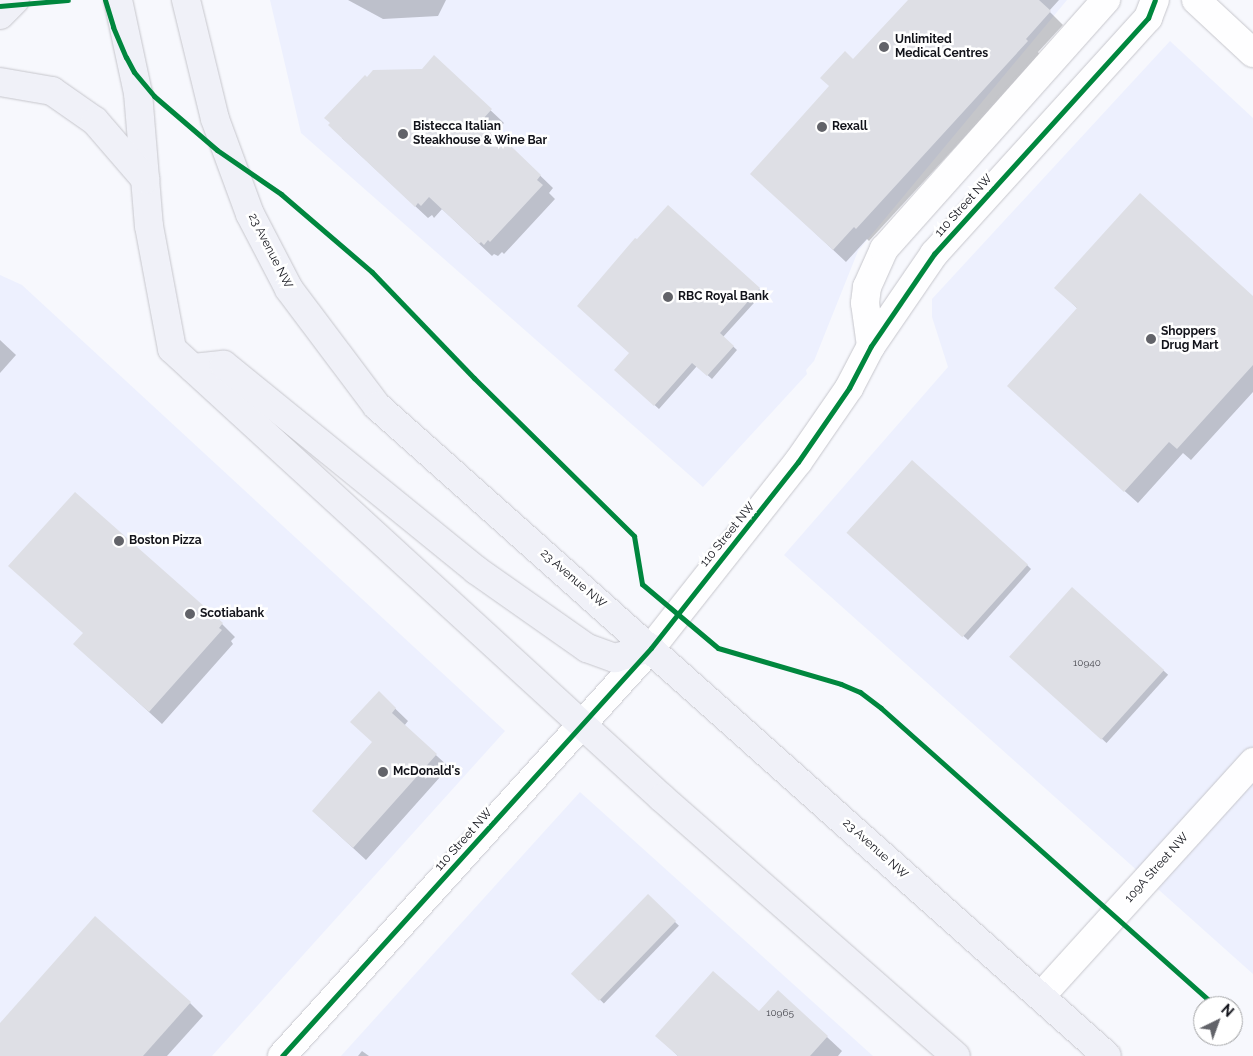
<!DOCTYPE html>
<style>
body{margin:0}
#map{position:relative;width:1253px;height:1056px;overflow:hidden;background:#f7f8fd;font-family:Raleway,sans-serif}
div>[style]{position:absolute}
.built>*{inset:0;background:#edf0fe}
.shadow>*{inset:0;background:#0003;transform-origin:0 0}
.building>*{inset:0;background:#dedfe5;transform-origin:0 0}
.roads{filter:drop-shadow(0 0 1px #c6c6cc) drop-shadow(0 0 1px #c6c6cc)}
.minor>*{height:28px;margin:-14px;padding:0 14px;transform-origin:14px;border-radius:14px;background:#fefeff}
.major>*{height:28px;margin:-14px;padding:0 14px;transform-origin:14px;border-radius:14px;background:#f0f1f8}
.cycleway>*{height:5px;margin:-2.5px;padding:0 2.5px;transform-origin:2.5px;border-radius:2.5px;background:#00873e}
.dots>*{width:14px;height:14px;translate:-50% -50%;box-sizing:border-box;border:2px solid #fff;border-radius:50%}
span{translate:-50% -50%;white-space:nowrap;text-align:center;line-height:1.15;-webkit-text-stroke:5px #fff;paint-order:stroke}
.number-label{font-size:10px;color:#47484f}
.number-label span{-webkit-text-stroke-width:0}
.poi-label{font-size:12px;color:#12131a;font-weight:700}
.left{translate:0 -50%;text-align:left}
.street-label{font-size:12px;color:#12131a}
.north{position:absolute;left:1193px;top:996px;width:50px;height:50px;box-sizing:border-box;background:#fff;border:1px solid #a0a1a3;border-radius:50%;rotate:42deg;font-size:14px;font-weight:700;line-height:20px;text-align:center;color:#12131a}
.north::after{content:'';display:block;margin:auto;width:18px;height:22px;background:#626369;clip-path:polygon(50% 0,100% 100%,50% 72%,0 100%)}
</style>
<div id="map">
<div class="built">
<div style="clip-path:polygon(270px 0,1067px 0,858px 251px,814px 361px,806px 370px,807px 374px,703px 487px,301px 133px)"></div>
<div style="clip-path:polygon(1170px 41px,1253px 118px,1253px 974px,784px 555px,948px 367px,932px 317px,932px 299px)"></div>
<div style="clip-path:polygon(0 275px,22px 285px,505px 731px,212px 1056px,0 1056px)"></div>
<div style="clip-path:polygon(580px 792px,873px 1056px,341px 1056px)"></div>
</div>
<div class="shadow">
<div style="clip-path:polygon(348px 0,446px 0,438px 16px,383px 19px)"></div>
<div style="clip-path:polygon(909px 0,1059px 0,1049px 11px,1063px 25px,1038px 52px,1040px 55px,869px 241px,867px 239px,846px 262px,765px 186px,853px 61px)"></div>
<div style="clip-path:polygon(434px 57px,504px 123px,495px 132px,553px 188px,549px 193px,555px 199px,504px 254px,502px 252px,498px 256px,494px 254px,492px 256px,442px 209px,434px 218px,432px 215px,428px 218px,342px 138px,367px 79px,422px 70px)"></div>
<div style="clip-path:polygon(1056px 288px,1253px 297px,1253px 392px,1191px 460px,1183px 453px,1138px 503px,1021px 398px,1078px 309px)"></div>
<div style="clip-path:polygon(759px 289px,763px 293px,723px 337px,737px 350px,712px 379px,697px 366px,659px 409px,619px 373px)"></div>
<div style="clip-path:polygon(0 340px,16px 355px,0 373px)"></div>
<div style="clip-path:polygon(852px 536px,1027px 565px,1031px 569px,968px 640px)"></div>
<div style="left:1073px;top:589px;width:128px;height:92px;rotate:42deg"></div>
<div style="clip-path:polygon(222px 624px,235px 637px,231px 641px,233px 644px,162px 724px,75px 644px,84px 633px)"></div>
<div style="clip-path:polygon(379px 693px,408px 721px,404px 726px,449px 767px,366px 860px,313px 811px,373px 742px)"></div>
<div style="left:648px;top:896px;width:43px;height:108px;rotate:44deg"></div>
<div style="clip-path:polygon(190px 1003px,203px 1016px,167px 1056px,0 1056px,0 1025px)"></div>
<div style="clip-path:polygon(759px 1013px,827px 1037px,842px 1051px,838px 1056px,678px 1056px,657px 1036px)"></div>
<div style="clip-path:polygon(362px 1051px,369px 1056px,358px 1056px)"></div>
</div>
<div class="building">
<div style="clip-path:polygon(908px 0,1039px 0,1051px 11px,1026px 39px,1028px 41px,856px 229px,854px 227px,833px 250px,750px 174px,829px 86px,820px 78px,845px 51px,853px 59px)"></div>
<div style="clip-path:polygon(434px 55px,492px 109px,483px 119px,541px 175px,537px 180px,543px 185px,490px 242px,488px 240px,484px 245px,481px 242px,479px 244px,429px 197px,421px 206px,418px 203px,415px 207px,328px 125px,330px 123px,324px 118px,365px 75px,367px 77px,373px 70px,422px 69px)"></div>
<div style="clip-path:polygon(1140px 193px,1253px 296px,1253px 365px,1177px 449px,1169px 442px,1124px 492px,1007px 386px,1077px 308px,1054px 288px)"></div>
<div style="clip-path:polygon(668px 205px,760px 288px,720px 333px,734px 346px,707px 376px,692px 363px,654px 406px,614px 370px,629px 353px,577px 306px,635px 238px,637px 239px)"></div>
<div style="left:912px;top:460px;width:156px;height:98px;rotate:42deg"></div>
<div style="clip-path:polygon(75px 492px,223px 623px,219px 628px,222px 630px,149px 712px,73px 644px,83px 633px,8px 566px)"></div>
<div style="left:1072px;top:587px;width:124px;height:94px;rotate:42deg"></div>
<div style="clip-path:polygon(379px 691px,396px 708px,392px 713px,437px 754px,353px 848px,312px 811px,372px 742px,350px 722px)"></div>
<div style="left:648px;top:894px;width:39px;height:111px;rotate:44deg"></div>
<div style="clip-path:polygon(95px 916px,191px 1002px,143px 1056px,0 1056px,0 1023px)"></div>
<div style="clip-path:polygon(713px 971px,759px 1011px,778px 990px,828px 1036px,810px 1056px,678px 1056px,655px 1036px)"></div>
</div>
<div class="roads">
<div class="minor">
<div style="left:1196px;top:0;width:78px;rotate:42.9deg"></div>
<div style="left:871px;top:346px;width:43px;rotate:-97.9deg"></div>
<div style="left:865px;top:303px;width:16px;rotate:-83deg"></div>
<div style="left:867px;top:287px;width:42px;rotate:-65.9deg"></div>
<div style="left:884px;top:249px;width:334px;rotate:-48.3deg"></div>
<div style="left:1041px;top:996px;width:316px;rotate:-47.8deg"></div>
<div style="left:282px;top:1056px;width:550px;rotate:-47.87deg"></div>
<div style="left:651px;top:648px;width:237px;rotate:-51.7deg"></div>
<div style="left:798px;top:462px;width:90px;rotate:-55.4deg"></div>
<div style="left:849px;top:388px;width:47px;rotate:-62.4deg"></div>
<div style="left:871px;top:346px;width:112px;rotate:-55.6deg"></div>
<div style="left:934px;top:254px;width:319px;rotate:-47.8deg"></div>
<div style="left:1148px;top:18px;width:19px;rotate:-69deg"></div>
</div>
<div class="major">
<div style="left:118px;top:0;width:95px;rotate:77.9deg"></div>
<div style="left:138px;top:93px;width:133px;rotate:85.3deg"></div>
<div style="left:149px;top:226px;width:125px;rotate:79.4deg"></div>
<div style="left:172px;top:349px;width:665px;rotate:42.5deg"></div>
<div style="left:662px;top:798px;width:391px;rotate:41.3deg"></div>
<div style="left:186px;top:0;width:122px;rotate:76.3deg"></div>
<div style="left:215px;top:119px;width:101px;rotate:69.8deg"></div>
<div style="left:250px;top:214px;width:85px;rotate:62.5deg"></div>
<div style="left:289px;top:289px;width:146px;rotate:53.1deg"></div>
<div style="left:377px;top:406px;width:977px;rotate:41.68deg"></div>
<div style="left:0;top:15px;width:21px;rotate:-45deg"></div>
<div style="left:0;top:82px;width:53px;rotate:9.8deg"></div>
<div style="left:52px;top:91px;width:52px;rotate:34.9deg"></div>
<div style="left:95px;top:121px;width:77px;rotate:49.2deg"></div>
<div style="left:193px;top:368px;width:31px;rotate:-6deg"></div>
<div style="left:224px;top:365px;width:325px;rotate:39.1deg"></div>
<div style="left:476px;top:570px;width:136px;rotate:35.1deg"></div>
<div style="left:587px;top:648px;width:30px;rotate:20deg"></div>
<div style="left:615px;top:658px;width:37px;rotate:-16deg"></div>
</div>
</div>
<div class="cycleway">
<div style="left:105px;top:0;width:28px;rotate:73deg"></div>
<div style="left:113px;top:27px;width:33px;rotate:67deg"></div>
<div style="left:126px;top:57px;width:17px;rotate:62deg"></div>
<div style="left:134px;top:72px;width:31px;rotate:50deg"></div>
<div style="left:154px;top:96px;width:83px;rotate:40.6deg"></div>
<div style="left:217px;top:150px;width:78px;rotate:34.5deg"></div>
<div style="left:281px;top:194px;width:120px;rotate:40.6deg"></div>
<div style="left:372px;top:272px;width:147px;rotate:46.1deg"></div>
<div style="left:474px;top:378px;width:225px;rotate:44.6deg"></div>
<div style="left:634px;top:536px;width:49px;rotate:80.5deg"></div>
<div style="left:642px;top:584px;width:99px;rotate:40.1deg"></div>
<div style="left:718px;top:648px;width:128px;rotate:16.3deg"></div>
<div style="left:841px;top:684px;width:21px;rotate:23deg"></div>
<div style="left:860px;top:692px;width:26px;rotate:37deg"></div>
<div style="left:881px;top:708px;width:439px;rotate:41.7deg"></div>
<div style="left:1209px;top:1000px;width:7px;rotate:56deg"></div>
<div style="left:0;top:6px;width:68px;rotate:-5deg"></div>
<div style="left:282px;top:1056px;width:550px;rotate:-47.87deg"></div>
<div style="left:651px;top:648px;width:237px;rotate:-51.7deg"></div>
<div style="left:798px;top:462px;width:90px;rotate:-55.4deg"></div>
<div style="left:849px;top:388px;width:47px;rotate:-62.4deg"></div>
<div style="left:871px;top:346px;width:112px;rotate:-55.6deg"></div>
<div style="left:934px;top:254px;width:319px;rotate:-47.8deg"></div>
<div style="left:1148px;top:18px;width:19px;rotate:-69deg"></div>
</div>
<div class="dots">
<div style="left:884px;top:47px;background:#626369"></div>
<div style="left:822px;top:127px;background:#626369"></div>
<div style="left:403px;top:134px;background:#626369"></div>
<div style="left:668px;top:297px;background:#626369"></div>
<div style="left:1151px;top:339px;background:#626369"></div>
<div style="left:119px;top:541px;background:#626369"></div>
<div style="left:190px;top:614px;background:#626369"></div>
<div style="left:383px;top:772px;background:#626369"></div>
</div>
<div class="number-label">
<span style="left:1087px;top:663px">10940</span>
<span style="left:780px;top:1013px">10965</span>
</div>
<div class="poi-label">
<span class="left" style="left:895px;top:47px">Unlimited<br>Medical Centres</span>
<span class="left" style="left:413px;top:134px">Bistecca Italian<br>Steakhouse &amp; Wine Bar</span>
<span class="left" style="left:832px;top:127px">Rexall</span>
<span class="left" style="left:678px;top:297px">RBC Royal Bank</span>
<span class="left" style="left:1161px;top:339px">Shoppers<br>Drug Mart</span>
<span class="left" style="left:129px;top:541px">Boston Pizza</span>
<span class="left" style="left:200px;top:614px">Scotiabank</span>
<span class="left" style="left:393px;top:772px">McDonald's</span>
</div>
<div class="street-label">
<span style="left:964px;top:206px;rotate:-48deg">110 Street NW</span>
<span style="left:270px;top:251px;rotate:63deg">23 Avenue NW</span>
<span style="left:728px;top:535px;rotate:-51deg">110 Street NW</span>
<span style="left:573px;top:579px;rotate:41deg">23 Avenue NW</span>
<span style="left:464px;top:840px;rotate:-48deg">110 Street NW</span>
<span style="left:875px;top:849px;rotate:42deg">23 Avenue NW</span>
<span style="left:1157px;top:868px;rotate:-48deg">109A Street NW</span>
</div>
<div class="north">N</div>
</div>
